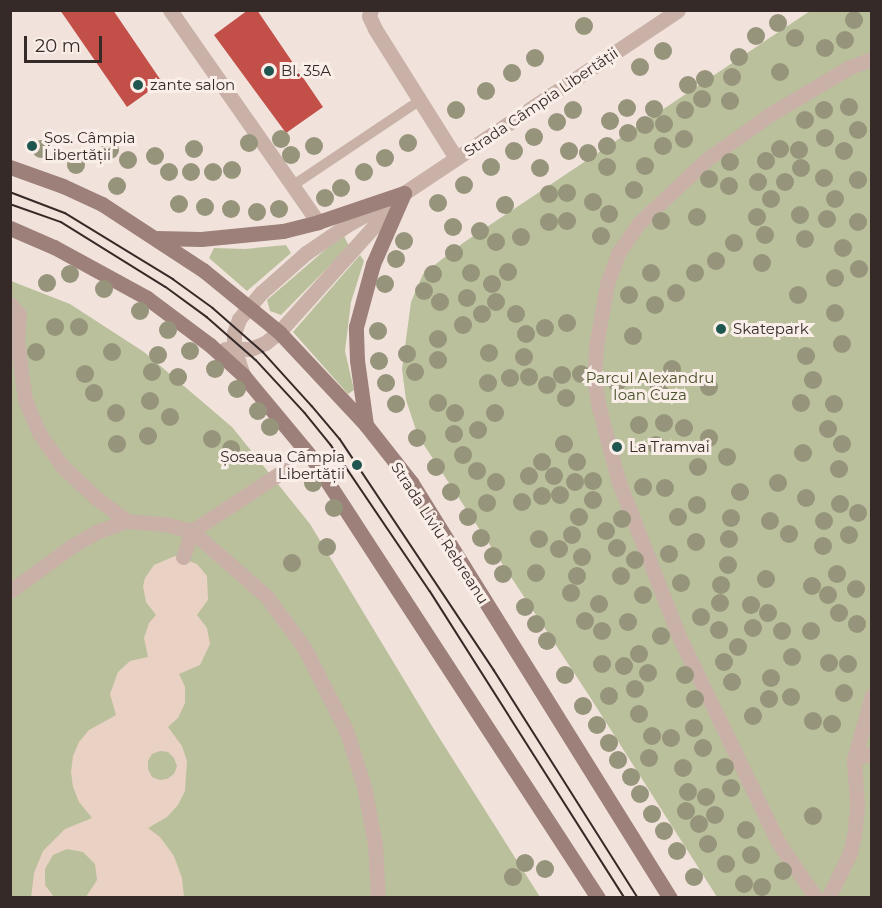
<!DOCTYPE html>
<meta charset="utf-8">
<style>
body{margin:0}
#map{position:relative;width:882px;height:908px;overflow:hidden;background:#f1e3dc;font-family:Montserrat,sans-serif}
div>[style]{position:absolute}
.green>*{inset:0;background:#bac09c}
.plaza>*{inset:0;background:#e9d1c3}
.building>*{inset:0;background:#c25049}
.service>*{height:10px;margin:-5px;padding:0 5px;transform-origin:5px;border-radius:5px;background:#c9b1a8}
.pedestrian>*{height:15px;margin:-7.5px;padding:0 7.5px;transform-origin:7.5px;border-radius:7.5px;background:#c9b1a8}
.minor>*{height:15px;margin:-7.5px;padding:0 7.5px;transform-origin:7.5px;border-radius:7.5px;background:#c9b1a8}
.tertiary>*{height:15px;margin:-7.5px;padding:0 7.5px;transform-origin:7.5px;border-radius:7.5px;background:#c9b1a8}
.secondary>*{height:15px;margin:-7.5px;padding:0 7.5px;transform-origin:7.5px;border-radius:7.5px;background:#9c8079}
.tram>*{height:1.5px;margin:-0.75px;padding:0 0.75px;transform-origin:0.75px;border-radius:0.75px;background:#362a28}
.trees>*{width:18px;height:18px;margin:-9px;border-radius:50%;background:#96947b}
.dots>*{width:16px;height:16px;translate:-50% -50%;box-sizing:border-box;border:3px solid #f9eee8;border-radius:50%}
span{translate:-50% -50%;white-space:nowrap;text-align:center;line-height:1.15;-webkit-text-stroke:6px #f9eee8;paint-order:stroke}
.poi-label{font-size:15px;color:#362a28}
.left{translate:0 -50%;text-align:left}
.right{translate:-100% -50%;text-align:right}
.street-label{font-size:15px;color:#362a28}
.park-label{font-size:15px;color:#4c532c}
.frame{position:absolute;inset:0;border:12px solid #362a28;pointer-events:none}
.scale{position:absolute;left:24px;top:36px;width:78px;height:27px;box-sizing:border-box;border:3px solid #362a28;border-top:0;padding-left:8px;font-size:18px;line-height:21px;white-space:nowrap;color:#362a28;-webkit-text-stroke:4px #f9eee8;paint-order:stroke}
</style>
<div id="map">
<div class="green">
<div style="clip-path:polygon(810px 11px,871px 11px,871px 897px,717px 897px,588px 694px,418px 436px,406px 400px,402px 369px,411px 302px,423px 274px,463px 243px)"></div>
<div style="clip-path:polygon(344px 236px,349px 246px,281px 315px,270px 311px,267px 300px,340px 237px)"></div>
<div style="clip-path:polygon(286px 245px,291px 253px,247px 291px,209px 258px,214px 248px,245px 249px)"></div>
<div style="clip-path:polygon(360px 255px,364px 261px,351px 302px,345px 351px,354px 390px,348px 394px,293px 332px)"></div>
<div style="clip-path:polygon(11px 281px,70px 304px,144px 352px,232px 427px,310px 524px,435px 731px,540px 897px,11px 897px)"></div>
</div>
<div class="plaza">
<div style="clip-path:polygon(evenodd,175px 556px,197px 564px,207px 576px,208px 600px,197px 615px,207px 628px,210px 644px,200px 665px,179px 674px,185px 687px,185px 703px,178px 718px,168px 727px,182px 746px,187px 761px,185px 791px,178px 805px,167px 817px,148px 828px,160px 837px,174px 856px,182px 878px,184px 897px,86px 897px,97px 880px,95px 864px,83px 852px,67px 849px,53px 855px,45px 869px,45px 885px,54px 897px,31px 898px,34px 873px,43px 851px,65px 829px,92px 818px,79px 802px,73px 787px,71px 772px,73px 756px,79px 742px,89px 730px,116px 715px,110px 694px,118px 672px,130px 661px,148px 657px,144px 638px,149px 623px,156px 615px,146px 602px,143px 586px,145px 578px,154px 565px,175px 556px,160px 751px,168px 752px,174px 758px,177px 766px,174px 774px,167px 779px,160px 780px,152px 777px,148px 769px,148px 761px,152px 754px,160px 751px)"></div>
</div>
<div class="building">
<div style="clip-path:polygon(60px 10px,113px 10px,162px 82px,127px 107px)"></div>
<div style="clip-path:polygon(248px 10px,257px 10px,323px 107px,286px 133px,214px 35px)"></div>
</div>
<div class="service">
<div style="left:292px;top:186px;width:153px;rotate:-33.8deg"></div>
</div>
<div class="pedestrian">
<div style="left:10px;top:304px;width:13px;rotate:48deg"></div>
<div style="left:19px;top:314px;width:27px;rotate:94deg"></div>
<div style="left:17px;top:341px;width:60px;rotate:82.3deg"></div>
<div style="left:25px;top:400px;width:36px;rotate:67deg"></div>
<div style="left:39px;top:433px;width:40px;rotate:55.1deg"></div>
<div style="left:62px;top:466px;width:45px;rotate:43.2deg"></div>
<div style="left:95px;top:497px;width:40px;rotate:37deg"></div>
<div style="left:183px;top:557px;width:28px;rotate:-71deg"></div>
<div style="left:192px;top:531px;width:111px;rotate:-33.3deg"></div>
<div style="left:10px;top:591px;width:77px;rotate:-36deg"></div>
<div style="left:72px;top:546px;width:28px;rotate:-30deg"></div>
<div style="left:96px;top:532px;width:33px;rotate:-20deg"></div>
<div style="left:127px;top:521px;width:38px;rotate:5deg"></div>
<div style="left:165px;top:524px;width:28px;rotate:15deg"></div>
<div style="left:192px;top:531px;width:13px;rotate:42deg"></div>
<div style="left:202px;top:540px;width:86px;rotate:41.2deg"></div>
<div style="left:267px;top:597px;width:64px;rotate:53.8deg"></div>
<div style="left:305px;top:649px;width:91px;rotate:63.2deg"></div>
<div style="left:346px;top:730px;width:59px;rotate:72.2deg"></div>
<div style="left:364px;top:786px;width:60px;rotate:79.4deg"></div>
<div style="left:375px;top:845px;width:53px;rotate:86.8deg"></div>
<div style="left:854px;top:759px;width:66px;rotate:-74.3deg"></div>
<div style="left:816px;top:898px;width:68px;rotate:-124.2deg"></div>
<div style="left:778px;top:842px;width:231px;rotate:-115.7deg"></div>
<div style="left:678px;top:634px;width:162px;rotate:-111.3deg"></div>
<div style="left:619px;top:483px;width:78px;rotate:-104.9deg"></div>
<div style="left:599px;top:408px;width:30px;rotate:-99deg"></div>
<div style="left:594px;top:378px;width:32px;rotate:-86deg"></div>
<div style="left:596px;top:346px;width:63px;rotate:-79.9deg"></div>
<div style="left:607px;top:284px;width:33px;rotate:-70deg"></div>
<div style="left:618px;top:253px;width:37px;rotate:-55deg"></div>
<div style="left:639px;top:223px;width:92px;rotate:-43.2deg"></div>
<div style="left:706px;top:160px;width:77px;rotate:-35.5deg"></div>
<div style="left:769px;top:115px;width:94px;rotate:-30.7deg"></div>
<div style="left:850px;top:67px;width:23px;rotate:-20deg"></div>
<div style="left:828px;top:898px;width:50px;rotate:-63.9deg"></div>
<div style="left:850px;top:853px;width:17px;rotate:-77deg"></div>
<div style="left:854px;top:836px;width:30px;rotate:-84deg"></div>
<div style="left:857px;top:806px;width:47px;rotate:-93.7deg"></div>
<div style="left:854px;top:759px;width:19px;rotate:-18deg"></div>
</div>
<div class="minor">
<div style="left:170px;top:10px;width:259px;rotate:55.1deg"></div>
<div style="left:371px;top:10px;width:6px;rotate:108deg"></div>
<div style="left:369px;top:16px;width:14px;rotate:65deg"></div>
<div style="left:375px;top:29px;width:152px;rotate:57.9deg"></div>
</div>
<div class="tertiary">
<div style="left:225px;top:349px;width:25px"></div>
<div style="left:250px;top:349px;width:16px;rotate:-22deg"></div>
<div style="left:265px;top:343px;width:18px;rotate:-38deg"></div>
<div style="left:279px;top:332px;width:172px;rotate:-48.1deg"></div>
<div style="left:243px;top:375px;width:28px;rotate:-109deg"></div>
<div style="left:234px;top:349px;width:16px;rotate:-90deg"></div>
<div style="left:234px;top:333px;width:15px;rotate:-70deg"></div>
<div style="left:239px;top:319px;width:35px;rotate:-50deg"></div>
<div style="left:262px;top:292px;width:59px;rotate:-41.6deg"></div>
<div style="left:306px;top:253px;width:50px;rotate:-34.3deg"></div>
<div style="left:347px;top:225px;width:65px;rotate:-29.3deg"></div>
<div style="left:404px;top:193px;width:329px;rotate:-33.7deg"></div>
</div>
<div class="secondary">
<div style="left:10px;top:167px;width:56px;rotate:19.7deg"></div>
<div style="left:63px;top:186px;width:43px;rotate:24.8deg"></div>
<div style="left:102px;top:204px;width:121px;rotate:33.2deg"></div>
<div style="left:203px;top:270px;width:98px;rotate:39.2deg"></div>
<div style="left:279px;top:332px;width:127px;rotate:46.9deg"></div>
<div style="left:366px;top:425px;width:73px;rotate:51.7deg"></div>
<div style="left:411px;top:482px;width:490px;rotate:58.1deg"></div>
<div style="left:10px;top:228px;width:48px;rotate:23.4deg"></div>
<div style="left:54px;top:247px;width:106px;rotate:28.7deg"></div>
<div style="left:147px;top:298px;width:79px;rotate:36.7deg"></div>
<div style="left:210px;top:345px;width:45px;rotate:42.3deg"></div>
<div style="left:243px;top:375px;width:108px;rotate:50.3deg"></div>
<div style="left:312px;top:458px;width:525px;rotate:56.98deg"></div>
<div style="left:156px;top:238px;width:45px;rotate:1.3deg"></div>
<div style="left:201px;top:239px;width:82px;rotate:-5.6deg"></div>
<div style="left:283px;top:231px;width:36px;rotate:-14deg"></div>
<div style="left:318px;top:222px;width:91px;rotate:-18.6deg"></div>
<div style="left:366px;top:425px;width:66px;rotate:-97.9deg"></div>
<div style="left:357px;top:360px;width:33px;rotate:-92deg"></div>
<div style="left:356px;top:327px;width:65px;rotate:-74.9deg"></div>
<div style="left:373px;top:264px;width:77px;rotate:-66.4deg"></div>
</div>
<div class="tram">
<div style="left:10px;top:192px;width:59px;rotate:20.9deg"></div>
<div style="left:65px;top:213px;width:127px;rotate:31.4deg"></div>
<div style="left:173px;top:279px;width:49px;rotate:35.9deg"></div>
<div style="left:213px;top:308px;width:67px;rotate:41.3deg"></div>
<div style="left:263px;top:352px;width:73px;rotate:47.8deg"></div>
<div style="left:312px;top:406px;width:43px;rotate:49.7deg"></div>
<div style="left:340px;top:439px;width:278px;rotate:56.3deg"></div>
<div style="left:494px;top:670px;width:270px;rotate:57.7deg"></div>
<div style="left:10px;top:204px;width:54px;rotate:19.4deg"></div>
<div style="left:61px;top:222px;width:123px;rotate:31.8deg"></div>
<div style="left:166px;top:287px;width:51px;rotate:36.2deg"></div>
<div style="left:207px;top:317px;width:65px;rotate:41.3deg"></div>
<div style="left:256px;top:360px;width:72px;rotate:47.2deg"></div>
<div style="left:305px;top:413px;width:41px;rotate:50.9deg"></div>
<div style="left:331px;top:445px;width:176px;rotate:55.9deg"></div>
<div style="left:430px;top:591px;width:364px;rotate:57.6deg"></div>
</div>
<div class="trees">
<div style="left:854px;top:20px"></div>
<div style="left:778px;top:23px"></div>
<div style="left:584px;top:26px"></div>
<div style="left:756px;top:36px"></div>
<div style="left:795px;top:38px"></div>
<div style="left:845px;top:40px"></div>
<div style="left:825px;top:48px"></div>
<div style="left:663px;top:51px"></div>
<div style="left:739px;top:57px"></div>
<div style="left:535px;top:58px"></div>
<div style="left:640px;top:67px"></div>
<div style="left:780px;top:72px"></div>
<div style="left:512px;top:73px"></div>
<div style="left:732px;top:77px"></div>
<div style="left:705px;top:79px"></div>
<div style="left:688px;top:85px"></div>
<div style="left:486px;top:91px"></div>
<div style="left:702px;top:99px"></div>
<div style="left:730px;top:101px"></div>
<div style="left:849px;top:107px"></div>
<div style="left:627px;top:108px"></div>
<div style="left:654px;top:109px"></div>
<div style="left:456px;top:110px"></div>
<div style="left:573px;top:110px"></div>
<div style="left:685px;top:110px"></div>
<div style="left:824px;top:110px"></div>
<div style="left:805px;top:120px"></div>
<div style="left:610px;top:121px"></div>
<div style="left:557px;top:122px"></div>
<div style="left:664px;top:124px"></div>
<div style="left:645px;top:125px"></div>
<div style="left:858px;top:130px"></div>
<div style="left:628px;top:133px"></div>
<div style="left:534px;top:137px"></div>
<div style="left:825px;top:138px"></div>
<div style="left:281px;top:139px"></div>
<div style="left:684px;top:139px"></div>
<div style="left:249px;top:143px"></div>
<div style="left:408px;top:143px"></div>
<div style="left:314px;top:146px"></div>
<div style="left:607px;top:146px"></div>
<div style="left:663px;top:146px"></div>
<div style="left:41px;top:149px"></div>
<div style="left:194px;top:149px"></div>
<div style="left:780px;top:149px"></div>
<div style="left:110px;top:150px"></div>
<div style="left:799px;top:150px"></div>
<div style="left:514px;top:151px"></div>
<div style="left:569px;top:151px"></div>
<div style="left:844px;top:151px"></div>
<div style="left:588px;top:153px"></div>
<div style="left:291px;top:155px"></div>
<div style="left:155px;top:156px"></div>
<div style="left:385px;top:158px"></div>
<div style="left:128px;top:160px"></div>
<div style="left:766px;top:161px"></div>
<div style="left:730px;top:162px"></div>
<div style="left:76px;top:165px"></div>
<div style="left:645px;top:166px"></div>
<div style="left:491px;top:167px"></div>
<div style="left:607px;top:167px"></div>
<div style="left:540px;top:168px"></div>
<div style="left:801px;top:168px"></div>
<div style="left:232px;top:170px"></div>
<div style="left:169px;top:172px"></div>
<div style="left:191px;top:172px"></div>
<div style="left:213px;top:172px"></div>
<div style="left:364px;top:172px"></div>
<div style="left:824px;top:178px"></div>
<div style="left:709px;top:179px"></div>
<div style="left:858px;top:180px"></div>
<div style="left:758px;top:182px"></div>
<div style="left:785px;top:182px"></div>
<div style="left:464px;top:185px"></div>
<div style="left:117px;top:186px"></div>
<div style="left:729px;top:186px"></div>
<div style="left:341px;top:188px"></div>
<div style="left:634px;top:190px"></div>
<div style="left:567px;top:193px"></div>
<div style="left:549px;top:194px"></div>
<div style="left:325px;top:198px"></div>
<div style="left:771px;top:199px"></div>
<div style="left:835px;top:199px"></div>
<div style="left:593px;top:202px"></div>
<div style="left:438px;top:203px"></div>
<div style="left:179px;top:204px"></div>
<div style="left:505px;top:205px"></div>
<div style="left:205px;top:207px"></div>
<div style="left:231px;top:209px"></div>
<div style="left:279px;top:209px"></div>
<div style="left:257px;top:212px"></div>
<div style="left:609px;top:214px"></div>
<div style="left:800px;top:215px"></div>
<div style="left:697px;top:217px"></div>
<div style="left:757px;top:217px"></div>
<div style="left:827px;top:219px"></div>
<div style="left:567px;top:221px"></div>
<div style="left:661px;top:221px"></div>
<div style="left:549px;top:222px"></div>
<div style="left:858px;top:222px"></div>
<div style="left:453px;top:227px"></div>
<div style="left:480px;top:231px"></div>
<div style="left:765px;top:235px"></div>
<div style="left:601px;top:236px"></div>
<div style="left:521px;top:237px"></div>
<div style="left:805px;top:239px"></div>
<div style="left:404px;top:241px"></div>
<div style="left:496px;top:242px"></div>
<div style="left:734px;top:243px"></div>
<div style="left:843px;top:248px"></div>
<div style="left:454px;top:253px"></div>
<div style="left:396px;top:259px"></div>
<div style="left:716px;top:261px"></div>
<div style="left:762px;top:263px"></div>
<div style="left:859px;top:269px"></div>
<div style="left:508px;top:272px"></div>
<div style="left:471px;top:273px"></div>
<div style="left:651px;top:273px"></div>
<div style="left:695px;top:273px"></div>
<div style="left:70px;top:274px"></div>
<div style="left:433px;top:274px"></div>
<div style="left:835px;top:278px"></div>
<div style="left:47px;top:283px"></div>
<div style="left:385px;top:284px"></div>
<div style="left:492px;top:284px"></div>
<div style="left:104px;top:289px"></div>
<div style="left:424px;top:291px"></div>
<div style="left:676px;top:293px"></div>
<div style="left:629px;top:295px"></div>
<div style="left:798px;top:295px"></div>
<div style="left:467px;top:298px"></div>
<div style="left:440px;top:302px"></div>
<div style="left:496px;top:302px"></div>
<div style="left:655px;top:305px"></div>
<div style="left:140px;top:311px"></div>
<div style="left:835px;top:313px"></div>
<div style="left:482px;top:314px"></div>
<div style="left:516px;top:314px"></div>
<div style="left:567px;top:323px"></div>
<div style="left:463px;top:325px"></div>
<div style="left:55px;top:327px"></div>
<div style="left:79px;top:327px"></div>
<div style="left:545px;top:328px"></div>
<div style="left:168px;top:330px"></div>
<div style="left:378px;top:331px"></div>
<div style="left:526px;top:334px"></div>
<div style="left:633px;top:336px"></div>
<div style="left:438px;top:339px"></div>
<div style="left:842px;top:344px"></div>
<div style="left:190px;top:351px"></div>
<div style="left:36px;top:352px"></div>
<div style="left:112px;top:352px"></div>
<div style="left:489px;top:353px"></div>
<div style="left:407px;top:354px"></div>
<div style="left:158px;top:355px"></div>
<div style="left:806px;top:356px"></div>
<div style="left:524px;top:357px"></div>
<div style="left:438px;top:360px"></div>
<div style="left:379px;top:361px"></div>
<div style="left:215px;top:369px"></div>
<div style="left:672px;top:369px"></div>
<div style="left:152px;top:372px"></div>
<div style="left:415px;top:372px"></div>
<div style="left:85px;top:374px"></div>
<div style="left:581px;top:374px"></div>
<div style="left:562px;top:375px"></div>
<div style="left:178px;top:377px"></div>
<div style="left:529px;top:377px"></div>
<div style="left:510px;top:378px"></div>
<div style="left:813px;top:380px"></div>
<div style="left:386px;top:383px"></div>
<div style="left:488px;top:383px"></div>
<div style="left:617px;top:383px"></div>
<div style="left:547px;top:385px"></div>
<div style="left:659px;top:387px"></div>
<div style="left:709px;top:387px"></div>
<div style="left:237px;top:389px"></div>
<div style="left:94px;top:393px"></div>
<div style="left:566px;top:398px"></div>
<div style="left:150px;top:401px"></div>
<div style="left:438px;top:403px"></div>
<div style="left:801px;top:403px"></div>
<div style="left:396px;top:404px"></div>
<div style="left:834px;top:404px"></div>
<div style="left:258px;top:411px"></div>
<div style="left:116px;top:413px"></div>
<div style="left:455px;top:413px"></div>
<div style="left:495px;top:413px"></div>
<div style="left:170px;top:417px"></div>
<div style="left:664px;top:423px"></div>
<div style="left:639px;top:425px"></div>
<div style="left:270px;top:427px"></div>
<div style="left:684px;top:428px"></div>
<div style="left:828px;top:429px"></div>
<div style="left:478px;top:430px"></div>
<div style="left:454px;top:434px"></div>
<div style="left:148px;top:436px"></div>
<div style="left:417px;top:438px"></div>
<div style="left:709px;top:438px"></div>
<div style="left:212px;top:439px"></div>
<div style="left:117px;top:444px"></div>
<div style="left:564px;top:444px"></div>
<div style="left:842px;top:444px"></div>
<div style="left:656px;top:445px"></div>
<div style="left:231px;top:449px"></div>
<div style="left:803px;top:453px"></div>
<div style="left:463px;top:455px"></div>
<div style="left:727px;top:457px"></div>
<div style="left:542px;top:462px"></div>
<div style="left:577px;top:462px"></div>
<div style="left:436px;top:467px"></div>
<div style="left:698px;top:467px"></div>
<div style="left:839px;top:469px"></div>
<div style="left:477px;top:471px"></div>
<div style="left:529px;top:476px"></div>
<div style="left:554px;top:476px"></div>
<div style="left:593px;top:481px"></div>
<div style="left:496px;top:482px"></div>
<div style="left:575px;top:482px"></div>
<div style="left:313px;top:483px"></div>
<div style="left:778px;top:483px"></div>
<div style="left:643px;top:487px"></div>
<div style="left:665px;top:488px"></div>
<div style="left:451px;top:492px"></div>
<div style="left:740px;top:492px"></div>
<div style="left:560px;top:495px"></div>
<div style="left:542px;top:496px"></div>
<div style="left:806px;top:498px"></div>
<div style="left:593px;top:500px"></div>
<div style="left:522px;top:502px"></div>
<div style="left:487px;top:503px"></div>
<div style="left:840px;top:504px"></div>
<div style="left:697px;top:505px"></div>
<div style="left:334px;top:508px"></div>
<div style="left:858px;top:513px"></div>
<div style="left:468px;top:517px"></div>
<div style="left:579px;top:517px"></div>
<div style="left:678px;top:517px"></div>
<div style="left:731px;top:518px"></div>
<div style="left:622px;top:519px"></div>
<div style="left:770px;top:521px"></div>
<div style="left:824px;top:521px"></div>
<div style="left:606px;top:531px"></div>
<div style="left:789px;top:534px"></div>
<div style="left:572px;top:535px"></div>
<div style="left:849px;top:535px"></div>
<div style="left:481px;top:538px"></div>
<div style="left:539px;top:539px"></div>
<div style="left:729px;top:539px"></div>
<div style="left:696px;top:542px"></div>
<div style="left:823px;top:546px"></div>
<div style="left:327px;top:547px"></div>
<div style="left:617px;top:548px"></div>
<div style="left:559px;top:549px"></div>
<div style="left:669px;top:554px"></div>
<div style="left:493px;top:556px"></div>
<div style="left:582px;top:557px"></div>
<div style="left:635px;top:560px"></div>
<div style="left:292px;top:563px"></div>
<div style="left:728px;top:565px"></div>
<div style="left:536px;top:573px"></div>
<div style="left:503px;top:574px"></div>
<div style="left:837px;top:574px"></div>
<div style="left:577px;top:576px"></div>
<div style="left:621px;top:576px"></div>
<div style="left:766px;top:579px"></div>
<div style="left:681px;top:583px"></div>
<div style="left:721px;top:585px"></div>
<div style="left:812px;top:586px"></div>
<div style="left:856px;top:589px"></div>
<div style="left:571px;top:593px"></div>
<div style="left:643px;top:595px"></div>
<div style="left:828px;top:595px"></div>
<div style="left:720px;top:603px"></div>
<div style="left:599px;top:604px"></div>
<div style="left:751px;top:605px"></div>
<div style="left:525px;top:607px"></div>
<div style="left:768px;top:613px"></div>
<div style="left:839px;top:613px"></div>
<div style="left:701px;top:617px"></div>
<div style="left:585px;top:621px"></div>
<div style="left:628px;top:622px"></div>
<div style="left:536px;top:624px"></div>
<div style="left:857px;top:624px"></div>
<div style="left:753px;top:628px"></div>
<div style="left:719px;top:630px"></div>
<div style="left:602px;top:631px"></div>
<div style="left:782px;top:631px"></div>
<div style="left:811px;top:631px"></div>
<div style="left:661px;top:636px"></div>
<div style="left:547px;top:641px"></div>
<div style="left:738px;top:647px"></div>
<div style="left:639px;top:654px"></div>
<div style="left:792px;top:657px"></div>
<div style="left:724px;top:662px"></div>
<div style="left:829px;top:663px"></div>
<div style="left:602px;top:664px"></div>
<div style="left:848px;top:664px"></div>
<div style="left:624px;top:666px"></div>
<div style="left:648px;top:673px"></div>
<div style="left:565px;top:675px"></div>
<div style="left:685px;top:675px"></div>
<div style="left:771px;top:678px"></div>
<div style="left:732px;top:682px"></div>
<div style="left:635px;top:689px"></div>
<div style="left:844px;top:693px"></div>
<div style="left:609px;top:696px"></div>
<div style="left:791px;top:697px"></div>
<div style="left:695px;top:699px"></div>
<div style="left:769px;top:699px"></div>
<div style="left:583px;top:706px"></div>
<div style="left:639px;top:714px"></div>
<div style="left:753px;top:716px"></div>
<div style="left:813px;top:721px"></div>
<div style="left:832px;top:724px"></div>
<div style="left:597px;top:725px"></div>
<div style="left:694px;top:728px"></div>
<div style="left:652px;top:736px"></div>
<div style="left:671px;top:738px"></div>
<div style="left:609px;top:743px"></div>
<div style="left:703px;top:748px"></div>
<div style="left:649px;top:758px"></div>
<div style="left:618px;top:760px"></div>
<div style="left:725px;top:767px"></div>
<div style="left:683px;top:768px"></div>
<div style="left:631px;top:777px"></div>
<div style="left:731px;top:788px"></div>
<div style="left:688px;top:792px"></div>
<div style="left:640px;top:794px"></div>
<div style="left:706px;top:797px"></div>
<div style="left:686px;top:811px"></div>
<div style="left:652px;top:814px"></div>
<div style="left:715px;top:815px"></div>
<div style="left:813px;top:816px"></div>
<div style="left:699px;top:824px"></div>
<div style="left:746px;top:830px"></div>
<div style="left:664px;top:831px"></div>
<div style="left:708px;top:844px"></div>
<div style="left:677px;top:851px"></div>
<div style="left:751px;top:855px"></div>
<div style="left:525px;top:863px"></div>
<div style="left:726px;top:864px"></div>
<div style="left:545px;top:869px"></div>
<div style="left:783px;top:871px"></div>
<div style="left:513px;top:877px"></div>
<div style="left:694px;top:877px"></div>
<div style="left:744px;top:884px"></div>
<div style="left:762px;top:887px"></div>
</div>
<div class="dots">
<div style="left:269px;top:71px;background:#1f564f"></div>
<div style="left:138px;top:85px;background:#1f564f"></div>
<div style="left:32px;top:146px;background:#1f564f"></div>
<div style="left:721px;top:329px;background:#1f564f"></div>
<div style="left:617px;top:447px;background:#1f564f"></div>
<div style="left:357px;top:465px;background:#1f564f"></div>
</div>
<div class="poi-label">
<span class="left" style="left:281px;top:71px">Bl. 35A</span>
<span class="left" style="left:150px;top:85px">zante salon</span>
<span class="left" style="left:44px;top:146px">Șos. Câmpia<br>Libertății</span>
<span class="left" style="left:733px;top:329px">Skatepark</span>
<span class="left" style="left:629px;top:447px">La Tramvai</span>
<span class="right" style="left:345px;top:465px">Șoseaua Câmpia<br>Libertății</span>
</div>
<div class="street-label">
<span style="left:541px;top:102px;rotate:-34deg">Strada Câmpia Libertății</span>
<span style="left:440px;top:533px;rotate:57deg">Strada Liviu Rebreanu</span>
</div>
<div class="park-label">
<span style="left:650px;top:386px">Parcul Alexandru<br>Ioan Cuza</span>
</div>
<div class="frame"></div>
<div class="scale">20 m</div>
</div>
